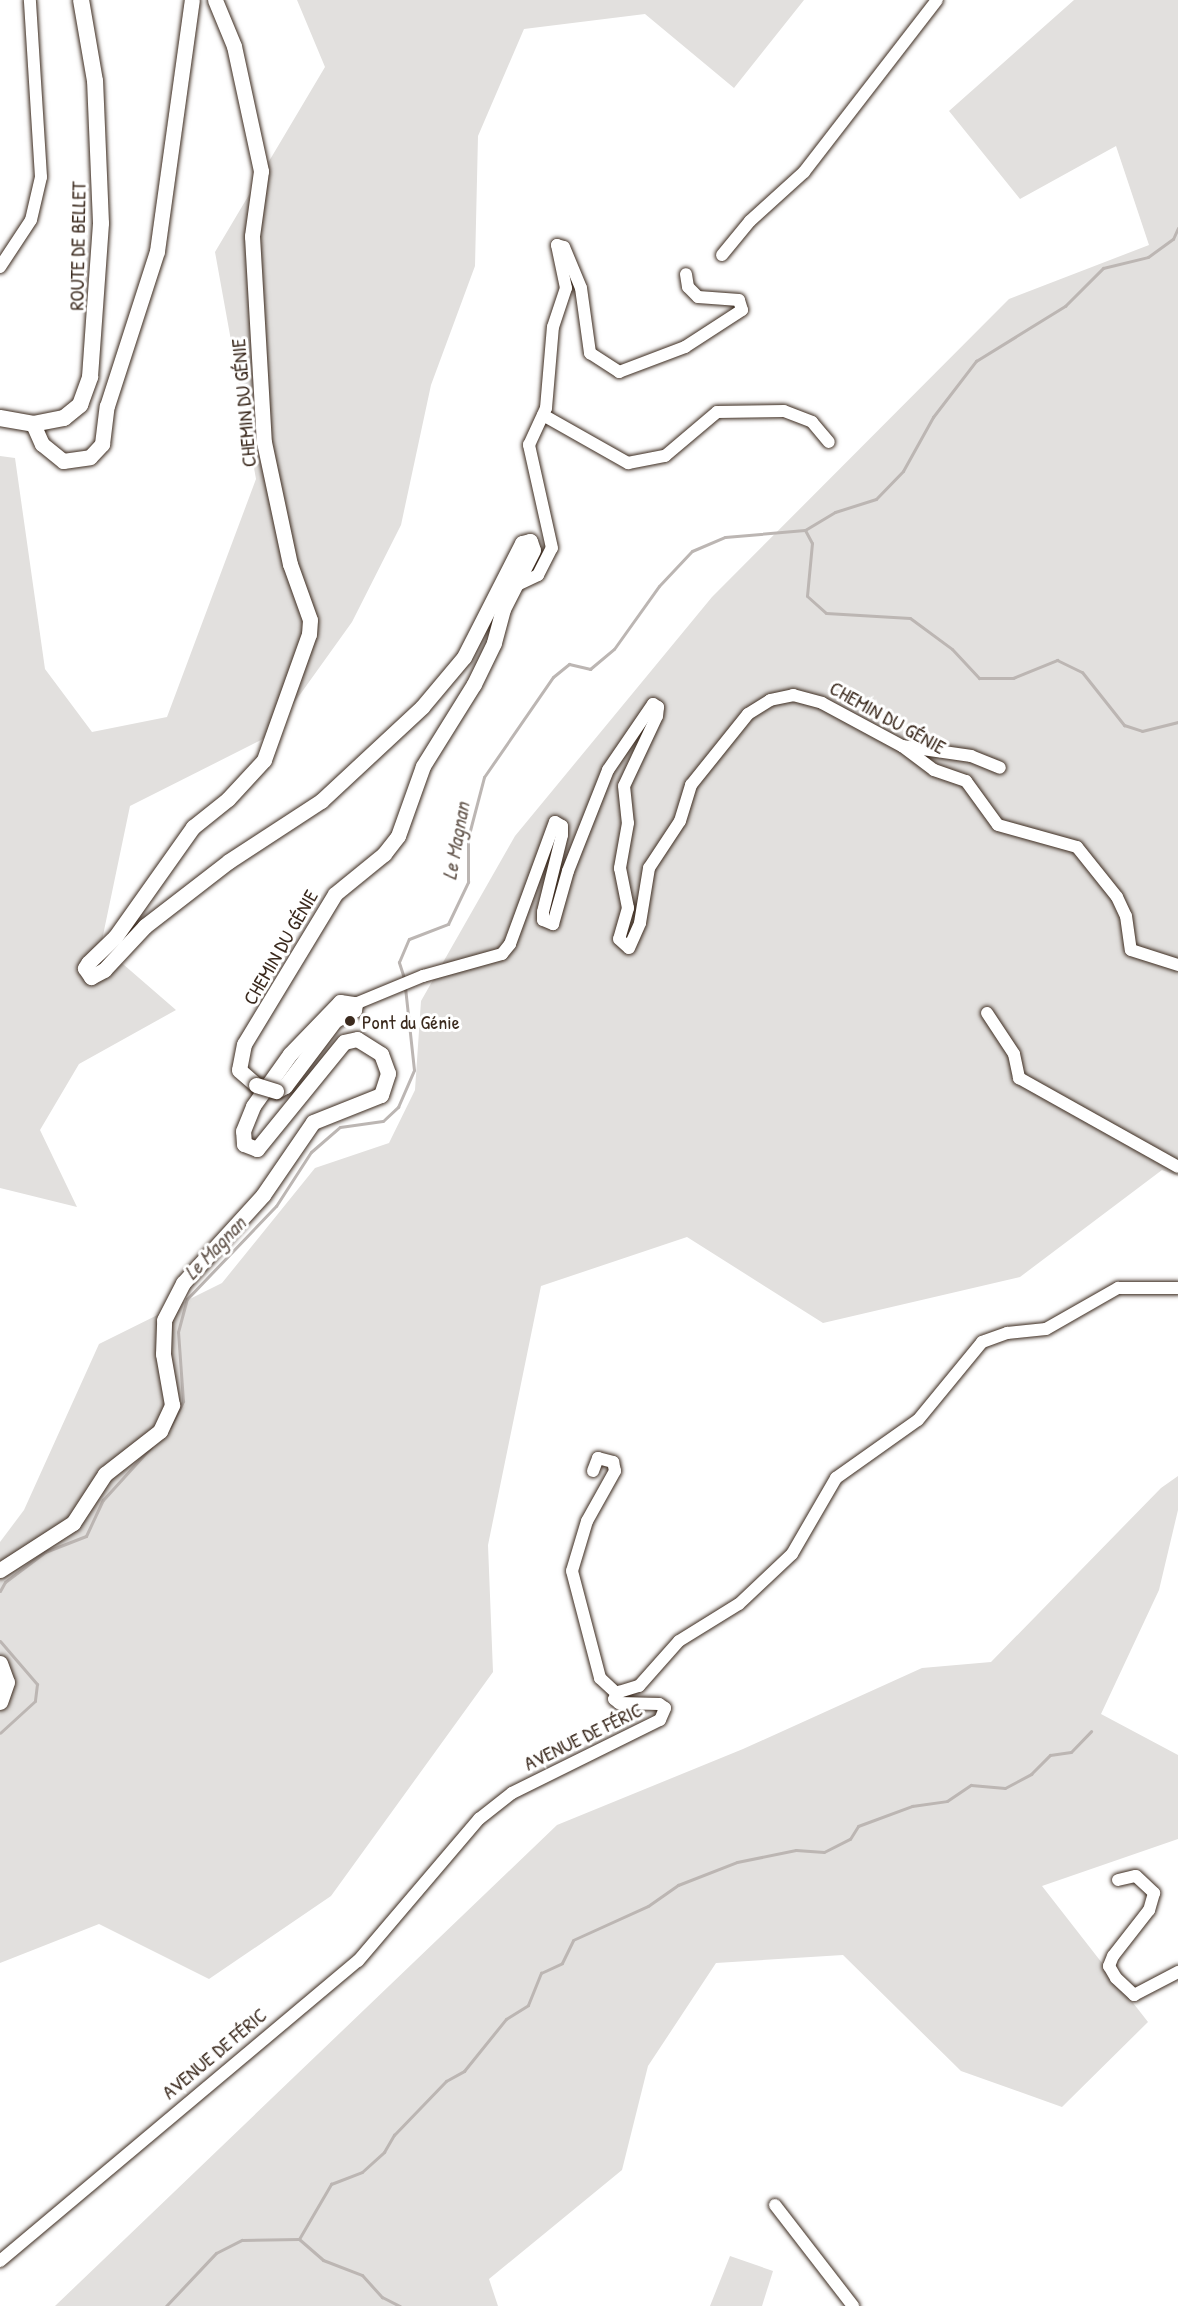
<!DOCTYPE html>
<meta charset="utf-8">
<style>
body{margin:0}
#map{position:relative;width:1178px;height:2306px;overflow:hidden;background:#fff;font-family:"Patrick Hand",sans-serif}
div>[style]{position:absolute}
.green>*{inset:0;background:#e2e0de}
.stream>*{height:3px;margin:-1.5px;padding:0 1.5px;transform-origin:1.5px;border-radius:1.5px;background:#bcb6b3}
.roads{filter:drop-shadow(0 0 2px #3b2a1e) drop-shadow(0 0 2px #3b2a1e)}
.minor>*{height:12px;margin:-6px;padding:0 6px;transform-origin:6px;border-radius:6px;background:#fff}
.tertiary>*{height:15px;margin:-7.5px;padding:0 7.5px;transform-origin:7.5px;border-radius:7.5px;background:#fff}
.secondary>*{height:16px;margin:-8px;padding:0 8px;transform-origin:8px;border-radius:8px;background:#fff}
.bridges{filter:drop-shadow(0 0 2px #3b2a1e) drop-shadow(0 0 2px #3b2a1e)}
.tertiary-bridge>*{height:15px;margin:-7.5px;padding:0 7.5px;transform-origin:7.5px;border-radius:7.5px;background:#fff}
.dots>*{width:16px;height:16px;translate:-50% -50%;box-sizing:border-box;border:3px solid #fff;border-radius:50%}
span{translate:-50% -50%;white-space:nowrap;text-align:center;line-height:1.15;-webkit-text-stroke:6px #fff;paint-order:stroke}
.street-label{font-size:20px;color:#3b2a1e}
.poi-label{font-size:20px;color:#3b2a1e}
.left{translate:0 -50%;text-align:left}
.water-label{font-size:21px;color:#685b52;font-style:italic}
</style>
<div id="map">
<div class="green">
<div style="clip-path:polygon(297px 0,804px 0,734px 88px,645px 14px,524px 29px,478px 136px,475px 266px,431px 385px,401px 525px,352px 622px,271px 735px,130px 806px,101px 945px,176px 1010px,79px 1064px,40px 1130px,77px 1207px,0 1188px,0 456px,15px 458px,45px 669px,92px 732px,167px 717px,256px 479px,215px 252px,325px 67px)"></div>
<div style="clip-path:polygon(1074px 0,1178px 0,1178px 1176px,1162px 1170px,1020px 1277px,823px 1323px,687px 1237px,541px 1286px,488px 1545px,493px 1672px,331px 1896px,209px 1979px,99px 1924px,0 1963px,0 1542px,24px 1510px,99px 1344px,222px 1283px,315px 1168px,389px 1143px,415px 1090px,421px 1001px,515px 836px,712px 597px,1009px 299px,1149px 245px,1116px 146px,1020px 199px,949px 111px)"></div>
<div style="clip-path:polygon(1178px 1476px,1178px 1510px,1159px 1590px,1101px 1714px,1178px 1755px,1178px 1839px,1042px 1886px,1148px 2022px,1062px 2107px,961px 2071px,843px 1955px,716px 1963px,648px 2066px,622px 2170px,489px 2279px,498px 2306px,55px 2306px,557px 1825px,743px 1749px,922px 1668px,991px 1662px,1161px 1488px)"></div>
<div style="clip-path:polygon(730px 2256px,773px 2271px,762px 2306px,710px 2306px)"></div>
</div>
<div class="stream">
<div style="left:805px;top:530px;width:35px;rotate:-31deg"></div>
<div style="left:835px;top:512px;width:43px;rotate:-17.6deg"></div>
<div style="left:876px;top:499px;width:39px;rotate:-46deg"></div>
<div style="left:903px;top:471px;width:62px;rotate:-60.9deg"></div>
<div style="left:933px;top:417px;width:71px;rotate:-52.5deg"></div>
<div style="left:976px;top:361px;width:105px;rotate:-31.7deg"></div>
<div style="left:1065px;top:306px;width:54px;rotate:-45deg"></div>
<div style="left:1103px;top:268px;width:46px;rotate:-13.7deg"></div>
<div style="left:1148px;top:257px;width:31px;rotate:-36deg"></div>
<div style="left:1173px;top:239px;width:12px;rotate:-66deg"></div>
<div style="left:405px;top:981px;width:20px;rotate:-108deg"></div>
<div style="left:399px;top:962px;width:25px;rotate:-67deg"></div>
<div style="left:409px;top:939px;width:42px;rotate:-21deg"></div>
<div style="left:448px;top:924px;width:47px;rotate:-64.5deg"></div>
<div style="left:468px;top:882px;width:44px;rotate:-90deg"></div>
<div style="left:468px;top:838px;width:63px;rotate:-75.3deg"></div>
<div style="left:484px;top:777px;width:121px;rotate:-55.4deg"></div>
<div style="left:553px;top:677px;width:21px;rotate:-39deg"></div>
<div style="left:569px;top:664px;width:22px;rotate:13deg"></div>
<div style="left:590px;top:669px;width:31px;rotate:-40deg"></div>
<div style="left:614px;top:649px;width:77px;rotate:-54.5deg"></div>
<div style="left:659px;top:586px;width:48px;rotate:-46.7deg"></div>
<div style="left:692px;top:551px;width:36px;rotate:-23deg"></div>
<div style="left:725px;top:537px;width:80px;rotate:-5deg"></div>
<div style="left:805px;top:530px;width:15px;rotate:62deg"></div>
<div style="left:812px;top:543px;width:53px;rotate:95.4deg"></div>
<div style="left:807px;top:596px;width:25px;rotate:42deg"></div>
<div style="left:826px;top:613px;width:84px;rotate:3.4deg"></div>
<div style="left:910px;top:618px;width:52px;rotate:36.4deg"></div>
<div style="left:952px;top:649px;width:40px;rotate:47deg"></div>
<div style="left:979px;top:678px;width:34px"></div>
<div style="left:1013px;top:678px;width:48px;rotate:-22.2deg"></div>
<div style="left:1057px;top:660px;width:28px;rotate:26deg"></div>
<div style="left:1082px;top:672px;width:68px;rotate:51.6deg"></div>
<div style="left:1124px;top:725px;width:19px;rotate:18deg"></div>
<div style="left:1142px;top:731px;width:37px;rotate:-14deg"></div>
<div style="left:170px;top:1427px;width:29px;rotate:-63deg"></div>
<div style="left:183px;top:1401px;width:69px;rotate:-94.1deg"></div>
<div style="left:178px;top:1332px;width:34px;rotate:-75deg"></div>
<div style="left:187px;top:1299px;width:129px;rotate:-46.3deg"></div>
<div style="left:276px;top:1206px;width:64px;rotate:-57.1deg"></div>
<div style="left:311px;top:1152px;width:38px;rotate:-41deg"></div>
<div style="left:340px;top:1127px;width:43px;rotate:-7.9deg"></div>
<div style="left:383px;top:1121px;width:21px;rotate:-43deg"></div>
<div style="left:398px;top:1107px;width:40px;rotate:-66.6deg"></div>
<div style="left:414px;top:1070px;width:83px;rotate:-96.2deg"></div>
<div style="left:0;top:1591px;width:10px;rotate:-61deg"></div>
<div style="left:5px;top:1582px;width:50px;rotate:-36.9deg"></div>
<div style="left:45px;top:1552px;width:44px;rotate:-21.3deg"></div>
<div style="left:86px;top:1536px;width:40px;rotate:-65deg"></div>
<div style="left:103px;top:1500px;width:72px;rotate:-47.8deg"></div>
<div style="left:0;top:1641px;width:57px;rotate:49.3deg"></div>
<div style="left:37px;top:1684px;width:17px;rotate:97deg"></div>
<div style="left:35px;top:1701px;width:47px;rotate:137.6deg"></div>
<div style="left:299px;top:2239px;width:32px;rotate:41deg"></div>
<div style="left:323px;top:2260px;width:42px;rotate:21deg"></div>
<div style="left:362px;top:2275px;width:30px;rotate:48deg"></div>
<div style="left:382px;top:2297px;width:20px;rotate:27deg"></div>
<div style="left:166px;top:2306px;width:73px;rotate:-46.7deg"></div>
<div style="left:216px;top:2253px;width:29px;rotate:-27deg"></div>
<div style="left:242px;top:2240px;width:57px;rotate:-1deg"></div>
<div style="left:299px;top:2239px;width:64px;rotate:-59.8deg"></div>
<div style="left:331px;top:2184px;width:33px;rotate:-21deg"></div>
<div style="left:362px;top:2172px;width:30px;rotate:-42deg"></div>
<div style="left:384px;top:2152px;width:20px;rotate:-60deg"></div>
<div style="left:394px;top:2135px;width:75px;rotate:-46.1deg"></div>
<div style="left:446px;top:2081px;width:21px;rotate:-29deg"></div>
<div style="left:464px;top:2071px;width:67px;rotate:-51.1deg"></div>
<div style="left:506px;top:2019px;width:26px;rotate:-32deg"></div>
<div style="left:528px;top:2005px;width:35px;rotate:-68deg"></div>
<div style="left:541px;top:1973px;width:23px;rotate:-25deg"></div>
<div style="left:562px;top:1963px;width:25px;rotate:-64deg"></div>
<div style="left:573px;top:1940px;width:82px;rotate:-24.4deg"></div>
<div style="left:648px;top:1906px;width:37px;rotate:-35deg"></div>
<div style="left:678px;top:1885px;width:63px;rotate:-21.3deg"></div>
<div style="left:737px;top:1862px;width:60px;rotate:-11.5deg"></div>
<div style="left:796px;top:1850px;width:28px;rotate:4deg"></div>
<div style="left:824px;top:1852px;width:29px;rotate:-27deg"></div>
<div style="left:850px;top:1839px;width:15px;rotate:-58deg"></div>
<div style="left:858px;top:1826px;width:58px;rotate:-20.3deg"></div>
<div style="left:912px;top:1806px;width:35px;rotate:-8deg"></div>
<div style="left:947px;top:1801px;width:29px;rotate:-34deg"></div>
<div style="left:971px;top:1785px;width:34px;rotate:5deg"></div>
<div style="left:1005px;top:1788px;width:30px;rotate:-28deg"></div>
<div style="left:1031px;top:1774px;width:27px;rotate:-45deg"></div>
<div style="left:1050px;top:1755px;width:21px;rotate:-8deg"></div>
<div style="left:1071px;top:1752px;width:29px;rotate:-46deg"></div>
</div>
<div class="roads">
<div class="minor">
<div style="left:722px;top:255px;width:44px;rotate:-50.5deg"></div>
<div style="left:750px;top:221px;width:73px;rotate:-42.2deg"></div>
<div style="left:804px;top:172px;width:217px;rotate:-52.3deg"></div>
<div style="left:0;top:267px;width:56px;rotate:-56.6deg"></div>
<div style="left:31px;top:220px;width:44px;rotate:-76.9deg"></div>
<div style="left:41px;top:177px;width:177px;rotate:-93.6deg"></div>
<div style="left:543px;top:415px;width:98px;rotate:29.5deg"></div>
<div style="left:628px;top:463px;width:38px;rotate:-11deg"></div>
<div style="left:665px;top:456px;width:68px;rotate:-40.2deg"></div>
<div style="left:717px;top:412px;width:67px;rotate:-0.9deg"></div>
<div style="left:784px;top:411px;width:30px;rotate:21deg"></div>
<div style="left:812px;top:422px;width:26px;rotate:50deg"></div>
<div style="left:519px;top:584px;width:21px;rotate:-25deg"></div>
<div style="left:538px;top:575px;width:30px;rotate:-63deg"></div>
<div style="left:552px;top:548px;width:106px;rotate:-102.6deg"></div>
<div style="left:529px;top:445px;width:41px;rotate:-65.3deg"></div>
<div style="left:546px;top:408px;width:81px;rotate:-85.1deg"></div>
<div style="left:553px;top:327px;width:41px;rotate:-71.6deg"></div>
<div style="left:566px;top:288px;width:44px;rotate:-101.8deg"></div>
<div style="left:557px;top:245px;width:7px;rotate:16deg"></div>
<div style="left:564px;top:247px;width:44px;rotate:67.5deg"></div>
<div style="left:581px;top:288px;width:66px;rotate:82.1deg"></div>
<div style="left:590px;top:353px;width:35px;rotate:33deg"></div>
<div style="left:619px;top:372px;width:71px;rotate:-20.7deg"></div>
<div style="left:685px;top:347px;width:68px;rotate:-33deg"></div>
<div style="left:742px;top:310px;width:10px;rotate:-107deg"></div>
<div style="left:739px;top:300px;width:41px;rotate:-175.8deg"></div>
<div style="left:698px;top:297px;width:14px;rotate:-135deg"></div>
<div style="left:688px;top:287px;width:13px;rotate:-99deg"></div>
<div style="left:902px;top:746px;width:70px;rotate:8.2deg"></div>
<div style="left:971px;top:756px;width:31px;rotate:22deg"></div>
<div style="left:355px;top:1004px;width:74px;rotate:-22.4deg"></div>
<div style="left:423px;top:976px;width:82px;rotate:-15.6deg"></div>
<div style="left:502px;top:954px;width:13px;rotate:-51deg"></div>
<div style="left:510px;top:944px;width:130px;rotate:-69.8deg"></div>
<div style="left:555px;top:822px;width:8px;rotate:30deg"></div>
<div style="left:562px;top:826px;width:9px;rotate:90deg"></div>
<div style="left:562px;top:835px;width:79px;rotate:103.9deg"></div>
<div style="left:543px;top:912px;width:8px;rotate:90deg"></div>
<div style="left:543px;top:920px;width:11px;rotate:22deg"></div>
<div style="left:553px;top:924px;width:55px;rotate:-74.2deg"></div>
<div style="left:568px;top:871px;width:109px;rotate:-68.4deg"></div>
<div style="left:608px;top:770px;width:80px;rotate:-55.7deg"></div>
<div style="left:653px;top:704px;width:6px;rotate:31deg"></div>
<div style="left:658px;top:707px;width:9px;rotate:96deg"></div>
<div style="left:657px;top:716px;width:77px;rotate:115.2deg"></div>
<div style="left:624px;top:786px;width:37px;rotate:84deg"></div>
<div style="left:628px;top:823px;width:46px;rotate:100.1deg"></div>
<div style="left:620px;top:868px;width:41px;rotate:78.7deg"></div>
<div style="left:628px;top:908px;width:32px;rotate:106deg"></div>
<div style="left:619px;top:939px;width:13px;rotate:42deg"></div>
<div style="left:629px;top:948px;width:27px;rotate:-66deg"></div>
<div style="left:640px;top:923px;width:56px;rotate:-80.7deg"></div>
<div style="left:649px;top:868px;width:56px;rotate:-56.6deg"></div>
<div style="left:680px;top:821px;width:38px;rotate:-73deg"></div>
<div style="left:691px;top:785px;width:91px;rotate:-51.2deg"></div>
<div style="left:748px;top:714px;width:26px;rotate:-32deg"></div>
<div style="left:770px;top:700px;width:24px;rotate:-12deg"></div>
<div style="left:793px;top:695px;width:30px;rotate:15deg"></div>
<div style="left:822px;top:703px;width:91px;rotate:28.3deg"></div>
<div style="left:902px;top:746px;width:40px;rotate:37deg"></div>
<div style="left:934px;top:770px;width:34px;rotate:19deg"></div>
<div style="left:966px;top:781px;width:54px;rotate:54deg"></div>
<div style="left:998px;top:825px;width:82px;rotate:15.6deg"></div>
<div style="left:1077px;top:847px;width:64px;rotate:51.3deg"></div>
<div style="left:1117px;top:897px;width:21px;rotate:65deg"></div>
<div style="left:1126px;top:916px;width:34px;rotate:82deg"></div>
<div style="left:1131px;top:950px;width:49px;rotate:17.7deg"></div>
<div style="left:987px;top:1013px;width:49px;rotate:56.6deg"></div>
<div style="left:1014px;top:1054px;width:25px;rotate:78deg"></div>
<div style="left:1019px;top:1078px;width:182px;rotate:29.2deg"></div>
<div style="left:593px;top:1471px;width:14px;rotate:-69deg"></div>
<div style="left:598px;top:1458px;width:16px;rotate:15deg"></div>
<div style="left:613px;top:1462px;width:9px;rotate:77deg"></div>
<div style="left:615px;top:1471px;width:57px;rotate:119.2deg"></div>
<div style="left:587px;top:1521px;width:52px;rotate:106.7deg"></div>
<div style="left:572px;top:1571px;width:111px;rotate:75.3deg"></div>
<div style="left:600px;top:1678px;width:23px;rotate:43deg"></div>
<div style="left:1118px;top:1880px;width:18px;rotate:-13deg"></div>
<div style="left:1136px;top:1876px;width:25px;rotate:43deg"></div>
<div style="left:1154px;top:1893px;width:18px;rotate:106deg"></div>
<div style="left:1149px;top:1910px;width:58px;rotate:128deg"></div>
<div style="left:1113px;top:1956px;width:11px;rotate:112deg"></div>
<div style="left:1109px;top:1966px;width:14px;rotate:60deg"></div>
<div style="left:1116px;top:1978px;width:25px;rotate:43deg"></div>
<div style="left:1134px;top:1995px;width:50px;rotate:-27.6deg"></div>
<div style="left:775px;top:2205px;width:128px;rotate:52.3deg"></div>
<div style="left:0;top:2261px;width:467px;rotate:-40deg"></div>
<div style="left:358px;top:1961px;width:187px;rotate:-49.6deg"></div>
<div style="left:479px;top:1819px;width:42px;rotate:-38.2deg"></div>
<div style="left:512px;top:1793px;width:165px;rotate:-26.3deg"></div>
<div style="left:660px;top:1720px;width:13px;rotate:-67deg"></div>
<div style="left:665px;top:1708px;width:7px;rotate:-146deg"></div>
<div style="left:659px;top:1704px;width:40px;rotate:-178.6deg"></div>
<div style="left:619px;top:1703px;width:6px;rotate:-141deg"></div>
<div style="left:614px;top:1699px;width:9px;rotate:-54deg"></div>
<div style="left:619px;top:1692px;width:21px;rotate:-17deg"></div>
<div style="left:639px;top:1686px;width:60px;rotate:-48.4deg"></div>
<div style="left:679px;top:1641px;width:70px;rotate:-31.7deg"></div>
<div style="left:739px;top:1604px;width:73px;rotate:-43.3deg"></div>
<div style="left:792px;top:1554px;width:88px;rotate:-59.9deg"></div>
<div style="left:836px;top:1478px;width:100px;rotate:-35.3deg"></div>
<div style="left:918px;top:1420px;width:101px;rotate:-50.6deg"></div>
<div style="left:982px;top:1342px;width:27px;rotate:-20deg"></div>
<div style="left:1007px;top:1333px;width:39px;rotate:-6deg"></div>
<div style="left:1046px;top:1329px;width:83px;rotate:-29.7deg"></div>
<div style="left:1118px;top:1288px;width:60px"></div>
</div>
<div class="tertiary">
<div style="left:215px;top:0;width:50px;rotate:67.6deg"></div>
<div style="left:234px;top:46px;width:128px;rotate:77.8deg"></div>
<div style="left:261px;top:171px;width:66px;rotate:97.9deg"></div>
<div style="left:252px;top:236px;width:206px;rotate:86.7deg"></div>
<div style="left:264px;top:442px;width:125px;rotate:78deg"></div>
<div style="left:290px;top:564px;width:59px;rotate:70.3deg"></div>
<div style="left:310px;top:620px;width:14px;rotate:94deg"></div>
<div style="left:309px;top:634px;width:134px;rotate:109.7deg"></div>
<div style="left:264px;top:760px;width:53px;rotate:132.7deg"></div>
<div style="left:228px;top:799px;width:45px;rotate:141.3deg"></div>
<div style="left:193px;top:827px;width:135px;rotate:125.3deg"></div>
<div style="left:115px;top:937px;width:37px;rotate:136deg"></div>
<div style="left:88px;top:963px;width:6px;rotate:121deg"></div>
<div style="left:85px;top:968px;width:11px;rotate:56deg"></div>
<div style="left:91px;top:977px;width:15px;rotate:-28deg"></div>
<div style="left:104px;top:970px;width:60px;rotate:-47deg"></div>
<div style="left:145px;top:926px;width:106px;rotate:-37.7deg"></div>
<div style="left:229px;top:861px;width:110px;rotate:-33.1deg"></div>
<div style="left:321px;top:801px;width:138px;rotate:-42.9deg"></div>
<div style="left:422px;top:707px;width:65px;rotate:-50deg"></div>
<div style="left:464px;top:657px;width:128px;rotate:-63deg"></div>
<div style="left:522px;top:543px;width:8px;rotate:-14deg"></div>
<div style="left:530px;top:541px;width:9px;rotate:72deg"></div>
<div style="left:533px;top:550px;width:66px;rotate:117deg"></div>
<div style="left:503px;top:609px;width:35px;rotate:105deg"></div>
<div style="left:494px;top:643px;width:46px;rotate:116deg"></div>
<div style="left:474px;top:684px;width:97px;rotate:121.9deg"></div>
<div style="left:423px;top:766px;width:74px;rotate:109.7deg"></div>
<div style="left:398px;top:836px;width:23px;rotate:128deg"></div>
<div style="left:384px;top:854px;width:63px;rotate:140.8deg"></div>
<div style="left:335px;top:894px;width:175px;rotate:121.2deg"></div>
<div style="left:244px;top:1044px;width:26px;rotate:101deg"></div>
<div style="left:239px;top:1070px;width:23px;rotate:41deg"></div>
<div style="left:33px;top:424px;width:22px;rotate:66deg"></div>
<div style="left:42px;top:444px;width:27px;rotate:39deg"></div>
<div style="left:63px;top:461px;width:27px;rotate:-8deg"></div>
<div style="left:90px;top:457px;width:18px;rotate:-47deg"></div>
<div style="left:102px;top:444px;width:38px;rotate:-83deg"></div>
<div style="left:107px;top:406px;width:163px;rotate:-72.1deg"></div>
<div style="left:157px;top:251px;width:253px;rotate:-82.1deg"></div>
<div style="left:0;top:1570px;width:87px;rotate:-32.8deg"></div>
<div style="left:73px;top:1523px;width:59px;rotate:-56.9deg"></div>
<div style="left:105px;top:1474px;width:70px;rotate:-38deg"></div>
<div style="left:160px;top:1431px;width:29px;rotate:-65deg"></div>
<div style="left:172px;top:1405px;width:52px;rotate:-100deg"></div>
<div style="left:163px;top:1354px;width:34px;rotate:-88deg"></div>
<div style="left:164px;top:1320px;width:42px;rotate:-62.8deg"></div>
<div style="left:183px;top:1283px;width:119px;rotate:-47.7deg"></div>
<div style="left:263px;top:1195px;width:88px;rotate:-55.6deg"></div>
<div style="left:313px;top:1122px;width:73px;rotate:-21.7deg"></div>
<div style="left:381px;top:1095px;width:23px;rotate:-72deg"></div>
<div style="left:388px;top:1073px;width:20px;rotate:-110deg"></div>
<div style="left:381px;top:1054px;width:28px;rotate:-148deg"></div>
<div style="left:357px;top:1039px;width:13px;rotate:167deg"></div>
<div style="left:344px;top:1042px;width:138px;rotate:129.1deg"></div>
<div style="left:257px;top:1149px;width:14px;rotate:-159deg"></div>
<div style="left:244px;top:1144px;width:13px;rotate:-94deg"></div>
<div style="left:243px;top:1131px;width:27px;rotate:-68deg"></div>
<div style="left:253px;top:1106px;width:64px;rotate:-54.6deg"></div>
<div style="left:290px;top:1054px;width:72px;rotate:-46.1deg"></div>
<div style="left:340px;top:1002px;width:15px;rotate:8deg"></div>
<div style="left:355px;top:1004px;width:6px;rotate:99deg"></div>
<div style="left:354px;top:1010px;width:21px;rotate:152deg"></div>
<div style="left:335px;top:1020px;width:83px;rotate:127.1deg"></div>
<div style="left:285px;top:1086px;width:10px;rotate:151deg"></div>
<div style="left:0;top:1663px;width:20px;rotate:70deg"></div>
<div style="left:7px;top:1682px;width:21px;rotate:109deg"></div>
</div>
<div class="secondary">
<div style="left:0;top:418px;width:34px;rotate:10deg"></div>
<div style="left:33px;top:424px;width:32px;rotate:-11deg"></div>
<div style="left:64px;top:418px;width:21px;rotate:-39deg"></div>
<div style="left:80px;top:405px;width:30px;rotate:-70deg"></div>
<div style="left:90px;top:377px;width:154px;rotate:-85.9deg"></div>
<div style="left:101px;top:223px;width:142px;rotate:-92.4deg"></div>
<div style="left:95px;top:81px;width:82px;rotate:-99.8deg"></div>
</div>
</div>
<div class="bridges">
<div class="tertiary-bridge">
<div style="left:256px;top:1085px;width:21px;rotate:17deg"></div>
</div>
</div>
<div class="dots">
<div style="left:350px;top:1021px;background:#3b2a1e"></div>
</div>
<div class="street-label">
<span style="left:77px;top:246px;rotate:-89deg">ROUTE DE BELLET</span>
<span style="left:243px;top:403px;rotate:-95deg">CHEMIN DU GÉNIE</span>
<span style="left:888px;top:717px;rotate:29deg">CHEMIN DU GÉNIE</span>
<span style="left:280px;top:947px;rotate:-60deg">CHEMIN DU GÉNIE</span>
<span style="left:583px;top:1736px;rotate:-26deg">AVENUE DE FÉRIC</span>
<span style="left:214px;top:2053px;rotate:-40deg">AVENUE DE FÉRIC</span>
</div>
<div class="poi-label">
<span class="left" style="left:362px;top:1021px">Pont du Génie</span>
</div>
<div class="water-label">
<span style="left:456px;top:841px;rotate:-80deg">Le Magnan</span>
<span style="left:215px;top:1248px;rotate:-46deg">Le Magnan</span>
</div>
</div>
